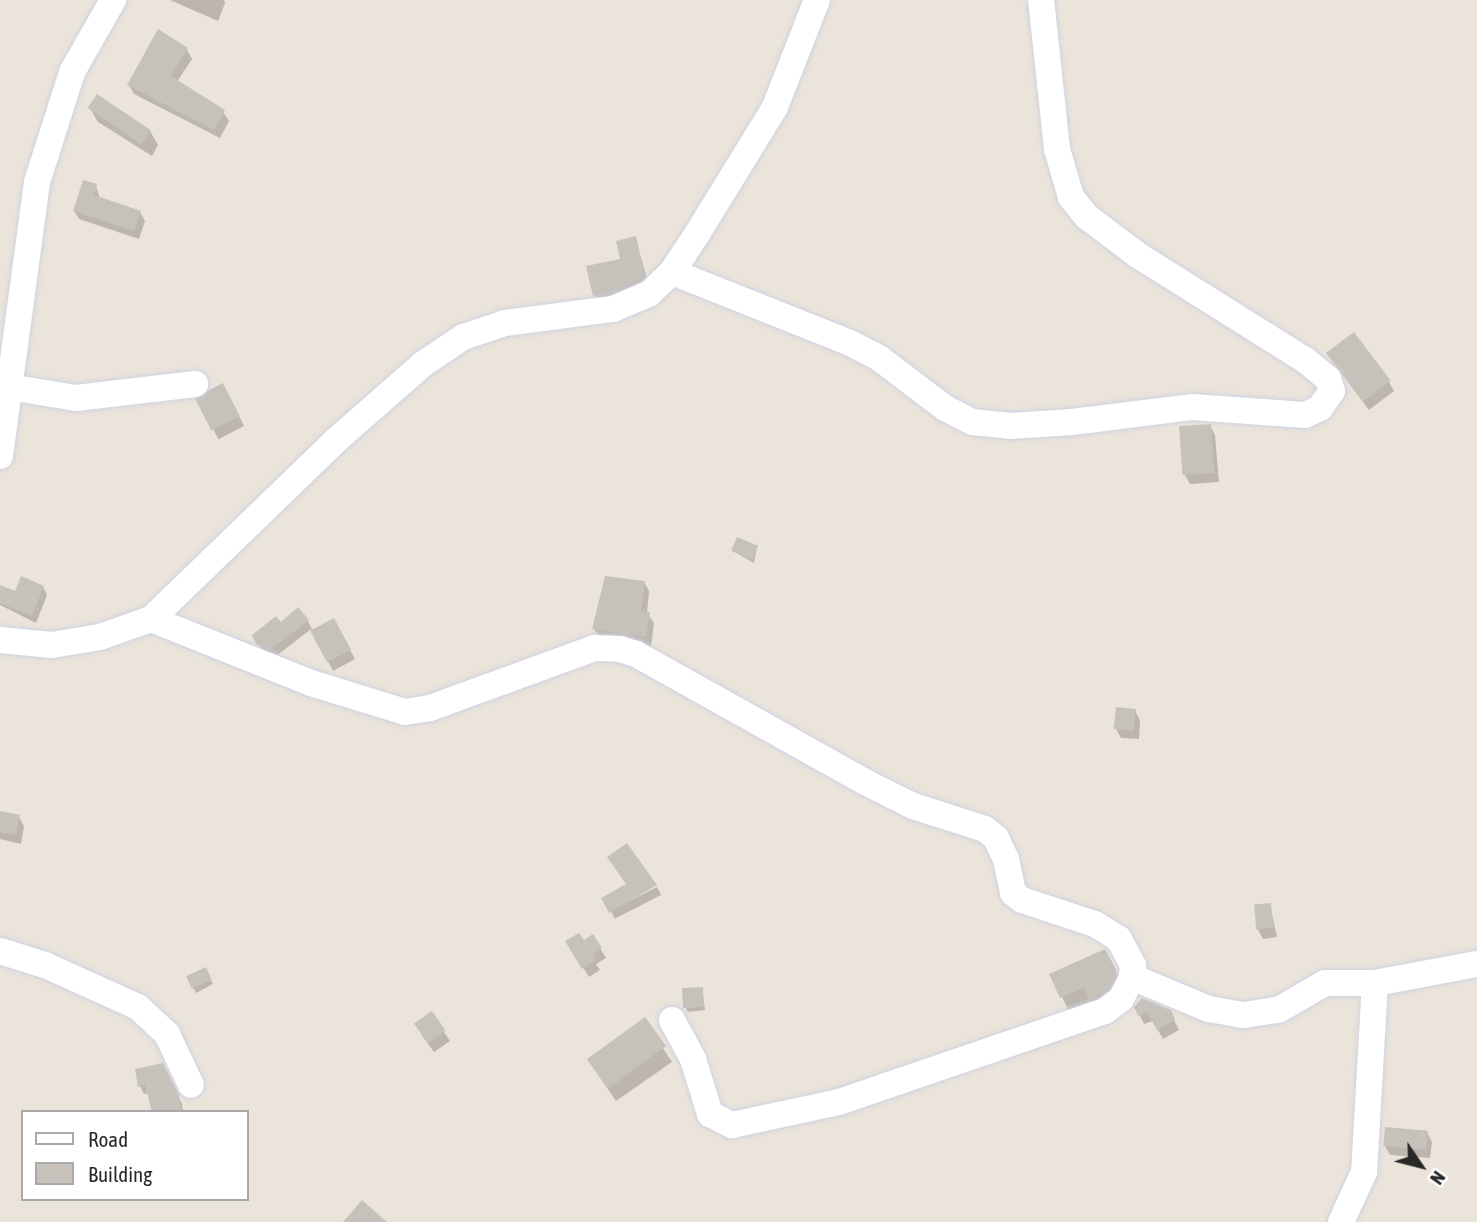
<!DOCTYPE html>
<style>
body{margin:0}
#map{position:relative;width:1477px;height:1222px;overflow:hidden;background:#ebe4da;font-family:"Asap Condensed",sans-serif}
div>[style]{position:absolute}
.shadow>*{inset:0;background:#0003;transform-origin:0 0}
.building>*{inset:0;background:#c6c1ba;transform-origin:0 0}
.roads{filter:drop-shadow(0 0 2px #cfd2e2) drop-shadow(0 0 2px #cfd2e2)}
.minor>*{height:26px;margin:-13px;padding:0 13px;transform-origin:13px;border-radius:13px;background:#fff}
span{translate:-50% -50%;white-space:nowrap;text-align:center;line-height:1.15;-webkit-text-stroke:5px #fff;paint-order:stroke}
.legend{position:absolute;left:21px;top:1110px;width:228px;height:91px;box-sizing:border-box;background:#fff;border:2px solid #a9a9a9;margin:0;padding:9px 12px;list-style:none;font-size:21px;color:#282828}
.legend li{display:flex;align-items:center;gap:14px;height:35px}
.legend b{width:35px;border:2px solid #a9a9a9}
.north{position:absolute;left:1386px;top:1131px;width:70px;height:70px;-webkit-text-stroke:5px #fff;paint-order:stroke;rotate:125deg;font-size:19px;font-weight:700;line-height:28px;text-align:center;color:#282828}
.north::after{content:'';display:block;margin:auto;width:24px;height:32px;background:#282828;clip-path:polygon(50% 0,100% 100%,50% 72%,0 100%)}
</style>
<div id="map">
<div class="shadow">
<div style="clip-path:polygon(170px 0,224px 0,225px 3px,218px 21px)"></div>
<div style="clip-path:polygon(187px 50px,192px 59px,177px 82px,223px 112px,229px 121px,220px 138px,134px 94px,129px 85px)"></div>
<div style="clip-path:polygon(90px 108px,150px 131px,158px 145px,152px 156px,98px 122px)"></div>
<div style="clip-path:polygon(96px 186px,100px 199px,140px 212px,145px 221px,139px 239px,79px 219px,74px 211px)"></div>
<div style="clip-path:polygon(635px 238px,649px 285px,600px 304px,595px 295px)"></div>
<div style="clip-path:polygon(1333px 361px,1389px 382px,1394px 391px,1369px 410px)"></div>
<div style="left:223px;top:386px;width:45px;height:29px;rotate:62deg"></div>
<div style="clip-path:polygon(1181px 426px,1210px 426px,1215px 435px,1219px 482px,1190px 484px,1185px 475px)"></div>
<div style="clip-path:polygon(757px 547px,754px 563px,733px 551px)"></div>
<div style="clip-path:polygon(644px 582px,649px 591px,647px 613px,654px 623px,651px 646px,600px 638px,594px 629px)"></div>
<div style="clip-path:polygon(43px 587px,47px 595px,36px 623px,0 605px,0 596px)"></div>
<div style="clip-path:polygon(334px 620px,355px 659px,333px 671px,311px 629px,275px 657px,263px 652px,254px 636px,308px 621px,313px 631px)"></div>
<div style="clip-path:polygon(1135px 711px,1140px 720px,1139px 739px,1121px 738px,1116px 729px)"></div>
<div style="clip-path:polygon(0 813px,19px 817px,24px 826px,21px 844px,0 839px)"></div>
<div style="left:657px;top:887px;width:9px;height:52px;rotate:63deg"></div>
<div style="clip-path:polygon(1270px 905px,1277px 937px,1263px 939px,1258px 930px)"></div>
<div style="clip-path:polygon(593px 937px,606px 958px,596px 964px,600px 970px,589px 977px,568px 942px,584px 943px)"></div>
<div style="clip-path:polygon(1104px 951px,1123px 986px,1098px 1012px,1091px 1001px,1069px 1011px,1051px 975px)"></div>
<div style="left:205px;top:969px;width:17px;height:19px;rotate:62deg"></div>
<div style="clip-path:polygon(702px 989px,705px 1010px,688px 1012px,686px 1008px)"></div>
<div style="clip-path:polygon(1136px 1007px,1170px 1012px,1179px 1030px,1163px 1039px,1153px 1021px,1144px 1024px)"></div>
<div style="clip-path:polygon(644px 1019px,672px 1062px,616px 1101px,597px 1073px)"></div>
<div style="clip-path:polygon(444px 1032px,450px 1041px,434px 1052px,421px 1034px)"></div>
<div style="clip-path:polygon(167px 1073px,182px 1104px,183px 1112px,154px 1112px,149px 1093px,144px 1094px,140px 1086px)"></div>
<div style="clip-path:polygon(1427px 1132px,1432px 1142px,1430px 1158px,1390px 1155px,1385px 1146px)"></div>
</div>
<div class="building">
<div style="clip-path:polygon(158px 29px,188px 48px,171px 76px,225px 110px,214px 130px,127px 85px)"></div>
<div style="left:97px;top:94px;width:65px;height:17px;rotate:34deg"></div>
<div style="clip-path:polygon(83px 180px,97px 184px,94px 195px,141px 211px,134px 231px,73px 211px)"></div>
<div style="clip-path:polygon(636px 236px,645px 276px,609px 294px,593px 296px,586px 266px,620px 259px,616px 241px)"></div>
<div style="left:1354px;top:332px;width:61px;height:35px;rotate:53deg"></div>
<div style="left:223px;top:383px;width:37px;height:32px;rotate:63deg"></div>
<div style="left:1211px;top:424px;width:49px;height:32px;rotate:86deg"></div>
<div style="left:737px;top:537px;width:23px;height:15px;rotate:23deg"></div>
<div style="clip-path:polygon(21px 576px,44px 586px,32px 616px,0 603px,0 585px,15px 591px)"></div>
<div style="clip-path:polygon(605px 576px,645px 581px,641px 611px,650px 612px,646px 637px,592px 629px)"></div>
<div style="clip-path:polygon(298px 607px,309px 620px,270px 650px,256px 644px,252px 635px,276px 616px,281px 622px)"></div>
<div style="left:334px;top:618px;width:36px;height:27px;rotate:62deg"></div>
<div style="left:1116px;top:707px;width:20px;height:22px;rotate:6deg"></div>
<div style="clip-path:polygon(0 811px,20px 815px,16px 835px,0 832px)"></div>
<div style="clip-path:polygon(627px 843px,657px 885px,609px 913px,601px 898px,626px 884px,607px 857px)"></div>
<div style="left:1271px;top:903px;width:25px;height:17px;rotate:85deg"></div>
<div style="clip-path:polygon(579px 933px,584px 940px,593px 934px,602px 948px,593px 954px,596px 960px,582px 969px,565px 941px)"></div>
<div style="clip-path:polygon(1105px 949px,1117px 971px,1109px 989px,1089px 1000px,1084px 988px,1060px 998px,1049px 974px)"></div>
<div style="left:206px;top:967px;width:14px;height:22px;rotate:65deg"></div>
<div style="left:703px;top:987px;width:20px;height:21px;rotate:87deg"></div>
<div style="clip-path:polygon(1142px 998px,1171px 1010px,1175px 1020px,1157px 1030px,1147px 1012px,1138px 1016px,1134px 1007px)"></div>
<div style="left:432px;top:1011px;width:24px;height:22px;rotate:55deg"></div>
<div style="left:645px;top:1017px;width:36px;height:72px;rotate:54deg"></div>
<div style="clip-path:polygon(163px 1063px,179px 1094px,181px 1112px,152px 1112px,145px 1085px,138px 1087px,135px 1069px)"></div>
<div style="left:1385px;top:1127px;width:43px;height:19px;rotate:5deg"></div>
<div style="clip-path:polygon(362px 1200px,387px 1222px,343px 1222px)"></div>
</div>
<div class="roads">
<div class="minor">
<div style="left:672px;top:272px;width:192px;rotate:21.7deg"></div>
<div style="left:850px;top:343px;width:33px;rotate:27deg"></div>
<div style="left:879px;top:358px;width:83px;rotate:37.1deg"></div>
<div style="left:945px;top:408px;width:31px;rotate:27deg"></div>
<div style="left:973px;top:422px;width:37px;rotate:6deg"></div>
<div style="left:1010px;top:426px;width:62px;rotate:-3.7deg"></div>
<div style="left:1072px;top:422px;width:122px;rotate:-7.1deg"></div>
<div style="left:1193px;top:407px;width:112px;rotate:4.1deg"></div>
<div style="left:1305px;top:415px;width:17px;rotate:-25deg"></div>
<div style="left:1320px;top:408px;width:21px;rotate:-55deg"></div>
<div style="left:1332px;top:391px;width:13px;rotate:-108deg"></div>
<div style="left:1328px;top:379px;width:30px;rotate:-140deg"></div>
<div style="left:1305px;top:360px;width:196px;rotate:-147.9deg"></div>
<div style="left:1139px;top:256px;width:65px;rotate:-143.1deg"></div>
<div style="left:1087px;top:217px;width:26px;rotate:-129deg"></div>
<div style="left:1071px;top:197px;width:50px;rotate:-106.3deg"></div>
<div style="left:1057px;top:149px;width:150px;rotate:-96.1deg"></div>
<div style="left:9px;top:387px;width:68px;rotate:9.3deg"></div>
<div style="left:76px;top:398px;width:120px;rotate:-6.7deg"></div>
<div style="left:0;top:456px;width:276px;rotate:-82.3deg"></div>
<div style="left:37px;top:182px;width:115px;rotate:-72.3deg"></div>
<div style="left:72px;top:72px;width:83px;rotate:-60.3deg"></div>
<div style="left:151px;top:619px;width:172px;rotate:21.8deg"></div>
<div style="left:311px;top:683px;width:98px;rotate:17.1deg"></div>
<div style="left:405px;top:712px;width:25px;rotate:-9deg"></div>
<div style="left:430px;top:708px;width:176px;rotate:-20deg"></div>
<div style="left:595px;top:648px;width:25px;rotate:2deg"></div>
<div style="left:620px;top:649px;width:17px;rotate:17deg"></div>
<div style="left:636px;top:654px;width:262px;rotate:29.2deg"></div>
<div style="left:865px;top:782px;width:54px;rotate:26.6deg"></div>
<div style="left:913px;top:806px;width:76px;rotate:17.7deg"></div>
<div style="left:985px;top:829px;width:14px;rotate:39deg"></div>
<div style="left:996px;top:838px;width:23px;rotate:65deg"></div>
<div style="left:1006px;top:859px;width:35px;rotate:78deg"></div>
<div style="left:1013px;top:893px;width:11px;rotate:38deg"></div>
<div style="left:1022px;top:900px;width:77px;rotate:18.2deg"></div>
<div style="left:1095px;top:924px;width:28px;rotate:32deg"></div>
<div style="left:1119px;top:939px;width:30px;rotate:62deg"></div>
<div style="left:1133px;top:965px;width:12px;rotate:95deg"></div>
<div style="left:1132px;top:977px;width:83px;rotate:22.6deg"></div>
<div style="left:1209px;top:1009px;width:36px;rotate:10deg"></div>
<div style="left:1244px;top:1015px;width:36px;rotate:-9deg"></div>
<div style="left:1280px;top:1009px;width:52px;rotate:-30deg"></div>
<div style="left:1325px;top:983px;width:50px"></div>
<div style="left:1375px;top:983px;width:189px;rotate:93.3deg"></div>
<div style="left:1364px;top:1172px;width:55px;rotate:114.7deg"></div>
<div style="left:0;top:640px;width:52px;rotate:5.5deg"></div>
<div style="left:52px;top:645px;width:49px;rotate:-9.5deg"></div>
<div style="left:100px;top:637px;width:54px;rotate:-19.4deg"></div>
<div style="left:151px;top:619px;width:255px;rotate:-44deg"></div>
<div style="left:334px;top:442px;width:118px;rotate:-41.2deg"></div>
<div style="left:423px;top:364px;width:48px;rotate:-34deg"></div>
<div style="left:463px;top:337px;width:44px;rotate:-18.4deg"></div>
<div style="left:505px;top:323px;width:109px;rotate:-7.4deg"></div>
<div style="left:613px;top:309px;width:39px;rotate:-23deg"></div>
<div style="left:649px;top:294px;width:32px;rotate:-44deg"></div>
<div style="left:672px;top:272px;width:45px;rotate:-56.7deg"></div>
<div style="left:697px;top:234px;width:149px;rotate:-58.4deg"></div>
<div style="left:775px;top:107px;width:115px;rotate:-68.6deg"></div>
<div style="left:0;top:951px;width:47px;rotate:17.3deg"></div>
<div style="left:45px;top:965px;width:102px;rotate:24.3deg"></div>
<div style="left:138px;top:1007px;width:40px;rotate:43deg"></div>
<div style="left:167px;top:1034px;width:56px;rotate:64.8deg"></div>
<div style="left:1375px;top:983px;width:104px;rotate:-10.6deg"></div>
<div style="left:672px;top:1020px;width:44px;rotate:61.7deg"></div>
<div style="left:693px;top:1059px;width:58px;rotate:72.8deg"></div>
<div style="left:710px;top:1114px;width:25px;rotate:27deg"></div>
<div style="left:732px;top:1125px;width:109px;rotate:-12.1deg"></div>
<div style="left:839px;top:1102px;width:281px;rotate:-18.9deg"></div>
<div style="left:1105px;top:1011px;width:20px;rotate:-37deg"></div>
<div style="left:1121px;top:999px;width:25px;rotate:-63deg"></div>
</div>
</div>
<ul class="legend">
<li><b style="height:9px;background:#fff"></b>Road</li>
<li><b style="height:19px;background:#c6c1ba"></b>Building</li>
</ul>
<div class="north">N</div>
</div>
